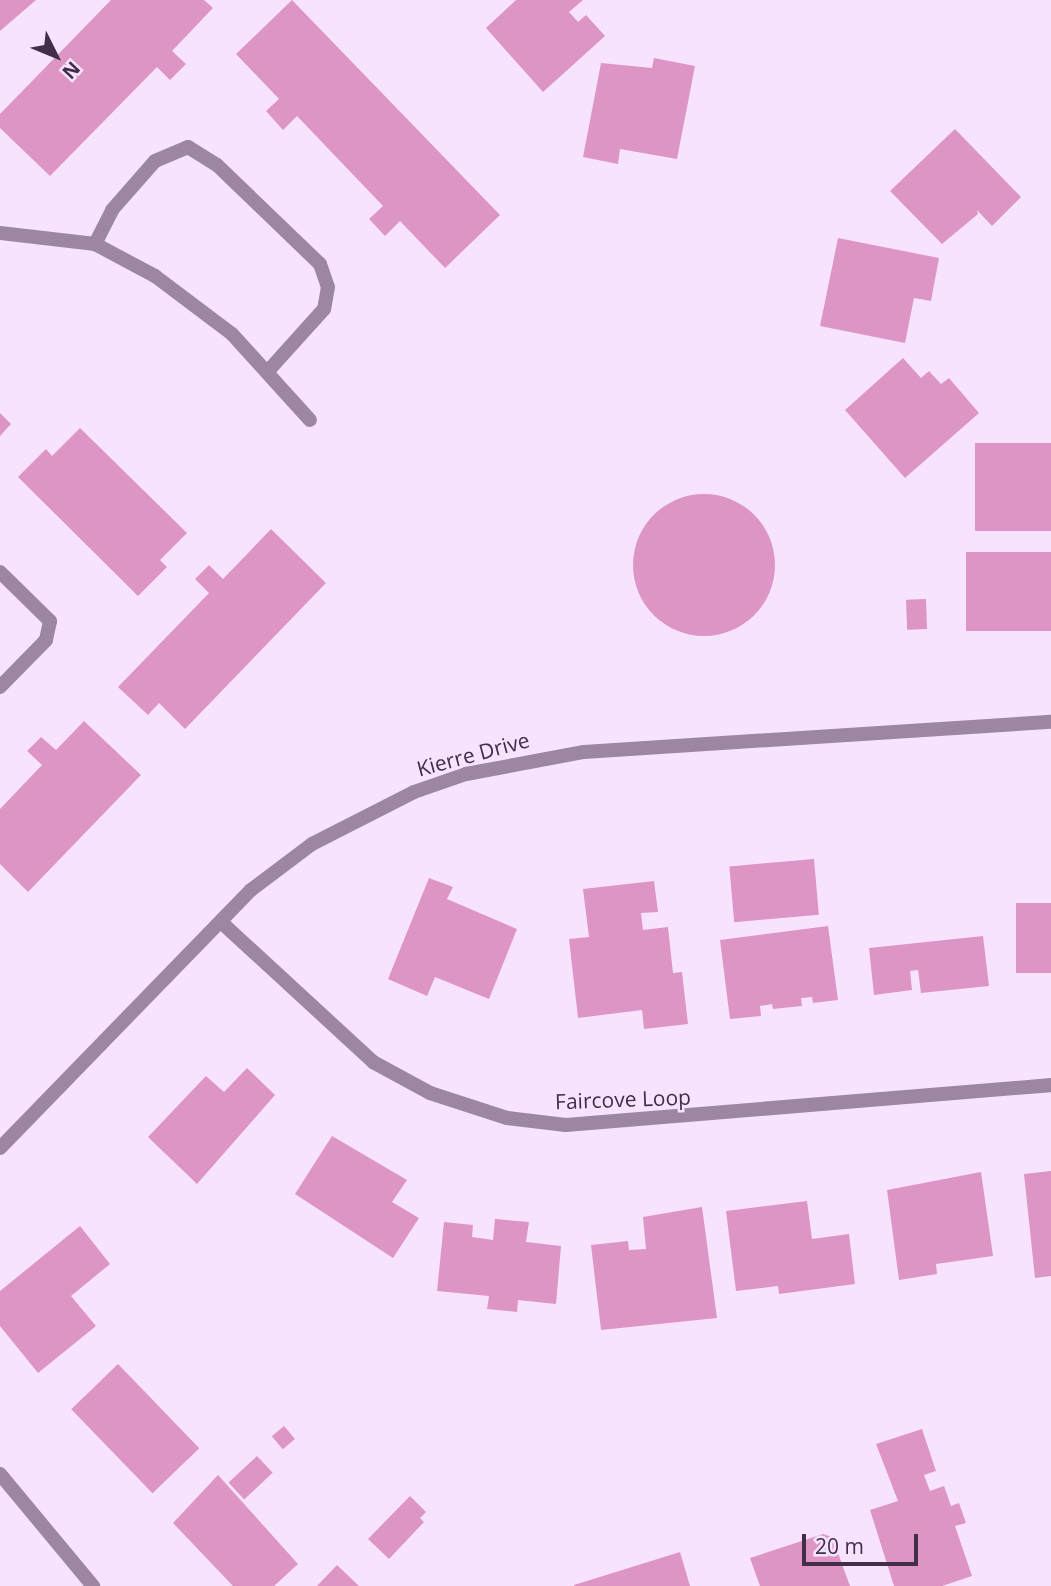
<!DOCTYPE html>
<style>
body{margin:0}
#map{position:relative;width:1051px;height:1586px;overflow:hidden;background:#f8e3fe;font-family:"Open Sans",sans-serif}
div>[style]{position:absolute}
.building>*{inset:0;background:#dd95c6;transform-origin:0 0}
.round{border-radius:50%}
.minor>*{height:14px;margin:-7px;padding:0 7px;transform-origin:7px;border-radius:7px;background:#9c86a1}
.tertiary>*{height:14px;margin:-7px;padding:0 7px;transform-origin:7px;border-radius:7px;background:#9c86a1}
span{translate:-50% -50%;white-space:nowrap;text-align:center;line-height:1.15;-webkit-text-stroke:5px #f8e3fe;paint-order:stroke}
.street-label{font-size:21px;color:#432e48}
.north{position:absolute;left:21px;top:21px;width:70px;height:70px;-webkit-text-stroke:5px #f8e3fe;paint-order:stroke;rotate:133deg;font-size:19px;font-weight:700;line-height:28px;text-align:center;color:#432e48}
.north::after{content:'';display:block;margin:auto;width:24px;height:32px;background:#432e48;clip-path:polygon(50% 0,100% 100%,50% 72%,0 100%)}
.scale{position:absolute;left:802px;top:1534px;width:116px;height:32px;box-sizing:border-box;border:4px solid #432e48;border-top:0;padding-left:9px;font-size:21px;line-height:24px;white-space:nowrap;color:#432e48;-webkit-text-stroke:5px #f8e3fe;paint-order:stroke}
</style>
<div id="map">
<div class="building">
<div style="clip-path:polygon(0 0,36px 0,0 31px)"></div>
<div style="clip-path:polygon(111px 0,204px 0,213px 8px,172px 51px,186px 64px,170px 80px,157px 67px,50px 176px,0 128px,0 114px)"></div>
<div style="clip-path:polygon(292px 0,500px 215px,445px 268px,400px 221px,385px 236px,369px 219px,383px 206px,297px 116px,283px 130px,266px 111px,279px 99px,236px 54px)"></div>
<div style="clip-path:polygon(516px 0,583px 0,569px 12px,578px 22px,586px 15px,605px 36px,543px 92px,486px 28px)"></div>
<div style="clip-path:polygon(654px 58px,695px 66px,677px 159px,620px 149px,618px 164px,583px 157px,601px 63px,652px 68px)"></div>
<div style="clip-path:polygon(955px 129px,1021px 197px,992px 226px,977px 210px,978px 214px,942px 244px,890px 191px)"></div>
<div style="clip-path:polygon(838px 238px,939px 258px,931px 301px,914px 298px,905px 343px,820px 326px)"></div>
<div style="clip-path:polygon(903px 358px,921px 378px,929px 371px,941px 384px,949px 378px,979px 413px,905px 478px,845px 410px)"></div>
<div style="clip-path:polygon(0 413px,11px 424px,0 436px)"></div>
<div style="clip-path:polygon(80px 428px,187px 533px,160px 560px,167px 567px,138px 596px,18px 477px,46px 449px,52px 456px)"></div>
<div style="left:1051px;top:443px;width:88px;height:76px;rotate:90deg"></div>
<div class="round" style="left:633px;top:494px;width:142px;height:142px"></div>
<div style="clip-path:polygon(271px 529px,326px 583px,185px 729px,159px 703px,148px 715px,118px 687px,209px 593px,195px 579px,209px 565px,223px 579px)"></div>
<div style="left:1051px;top:552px;width:79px;height:85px;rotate:90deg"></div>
<div style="left:926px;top:599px;width:30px;height:20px;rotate:88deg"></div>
<div style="clip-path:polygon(84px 721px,141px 775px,28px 892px,0 864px,0 809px,42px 765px,27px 751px,41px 737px,56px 750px)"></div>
<div style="left:814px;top:859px;width:56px;height:85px;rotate:85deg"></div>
<div style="clip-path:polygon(429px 878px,453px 887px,447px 899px,517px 929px,489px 999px,435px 977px,427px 996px,388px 979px)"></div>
<div style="clip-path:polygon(654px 881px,658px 912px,641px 913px,643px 930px,668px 927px,673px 973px,682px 972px,688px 1024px,644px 1029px,642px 1010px,578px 1018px,569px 939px,589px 937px,583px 889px)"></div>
<div style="left:1051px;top:903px;width:70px;height:35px;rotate:90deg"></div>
<div style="clip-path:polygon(828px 926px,838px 1000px,813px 1003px,812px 997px,801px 998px,802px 1006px,773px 1009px,772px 1004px,760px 1006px,761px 1016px,730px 1019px,720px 940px)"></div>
<div style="clip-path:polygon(983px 936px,989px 986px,921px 993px,918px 970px,910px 971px,912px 990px,874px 995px,869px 948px)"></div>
<div style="clip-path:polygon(247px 1068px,275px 1095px,197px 1184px,148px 1137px,206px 1076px,224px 1092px)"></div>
<div style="clip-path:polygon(332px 1136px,407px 1180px,392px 1202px,419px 1218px,393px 1258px,295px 1194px)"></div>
<div style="clip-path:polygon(1051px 1171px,1051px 1276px,1035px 1278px,1024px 1174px)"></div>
<div style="clip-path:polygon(981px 1172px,993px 1256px,936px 1264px,937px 1274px,899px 1280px,887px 1190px)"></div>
<div style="clip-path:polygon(807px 1201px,812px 1239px,849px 1234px,855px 1284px,779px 1294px,778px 1286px,736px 1291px,726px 1211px)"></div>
<div style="clip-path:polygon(702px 1207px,717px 1318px,601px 1330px,591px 1245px,628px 1241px,629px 1250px,646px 1249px,643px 1217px)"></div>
<div style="clip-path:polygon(495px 1219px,529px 1222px,526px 1242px,561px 1246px,556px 1304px,518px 1300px,517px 1312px,487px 1309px,489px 1296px,437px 1291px,444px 1222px,473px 1225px,472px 1237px,493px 1240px)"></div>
<div style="clip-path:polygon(80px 1226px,110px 1264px,71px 1296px,96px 1326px,38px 1373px,0 1326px,0 1291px)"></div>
<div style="left:118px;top:1364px;width:117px;height:65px;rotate:46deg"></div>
<div style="left:284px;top:1426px;width:17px;height:16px;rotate:50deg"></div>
<div style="clip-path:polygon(922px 1429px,936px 1471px,924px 1475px,930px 1491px,944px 1486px,951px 1506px,959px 1503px,966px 1523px,955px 1526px,972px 1576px,942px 1586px,894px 1586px,870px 1510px,898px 1501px,876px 1444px)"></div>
<div style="left:257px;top:1456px;width:23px;height:39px;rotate:47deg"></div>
<div style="clip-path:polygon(218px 1475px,298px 1564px,274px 1586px,233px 1586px,173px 1523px)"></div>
<div style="clip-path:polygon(410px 1496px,426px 1512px,420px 1518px,424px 1522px,389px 1559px,368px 1539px)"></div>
<div style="clip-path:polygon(823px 1534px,832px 1537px,850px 1586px,760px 1586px,750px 1558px)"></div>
<div style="clip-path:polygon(680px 1552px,690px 1586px,574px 1586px,574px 1585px)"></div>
<div style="clip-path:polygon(337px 1565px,359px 1586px,317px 1586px)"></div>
</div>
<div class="minor">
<div style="left:0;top:233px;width:96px;rotate:6.6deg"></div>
<div style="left:95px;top:244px;width:68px;rotate:28.1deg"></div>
<div style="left:155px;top:276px;width:96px;rotate:37deg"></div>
<div style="left:232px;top:334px;width:116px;rotate:47.8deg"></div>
<div style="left:95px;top:244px;width:38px;rotate:-63deg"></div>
<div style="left:112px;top:210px;width:65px;rotate:-48.7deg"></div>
<div style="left:155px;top:161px;width:36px;rotate:-23deg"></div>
<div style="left:188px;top:147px;width:34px;rotate:32deg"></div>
<div style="left:217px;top:165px;width:143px;rotate:43.9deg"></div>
<div style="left:320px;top:264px;width:24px;rotate:71deg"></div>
<div style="left:328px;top:287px;width:22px;rotate:100deg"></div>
<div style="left:324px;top:309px;width:82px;rotate:132deg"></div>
<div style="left:0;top:572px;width:70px;rotate:44.4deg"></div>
<div style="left:50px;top:621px;width:19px;rotate:102deg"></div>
<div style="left:46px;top:640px;width:66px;rotate:134.4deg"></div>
<div style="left:221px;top:922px;width:207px;rotate:42.6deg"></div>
<div style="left:373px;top:1062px;width:65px;rotate:28.5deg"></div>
<div style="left:430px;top:1093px;width:81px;rotate:18deg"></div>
<div style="left:507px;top:1118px;width:59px;rotate:6.8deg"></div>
<div style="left:566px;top:1125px;width:487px;rotate:-4.7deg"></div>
<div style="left:0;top:1474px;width:146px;rotate:50.3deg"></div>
</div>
<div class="tertiary">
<div style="left:0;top:1148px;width:360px;rotate:-45.8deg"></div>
<div style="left:251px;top:890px;width:76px;rotate:-37deg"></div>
<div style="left:312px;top:844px;width:114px;rotate:-27deg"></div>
<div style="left:414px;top:792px;width:55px;rotate:-19.1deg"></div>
<div style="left:466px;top:774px;width:120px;rotate:-10.6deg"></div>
<div style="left:584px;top:752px;width:468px;rotate:-3.7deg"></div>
</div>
<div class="street-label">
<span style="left:473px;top:754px;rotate:-15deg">Kierre Drive</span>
<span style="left:623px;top:1099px;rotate:-2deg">Faircove Loop</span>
</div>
<div class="north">N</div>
<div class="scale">20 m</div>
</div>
